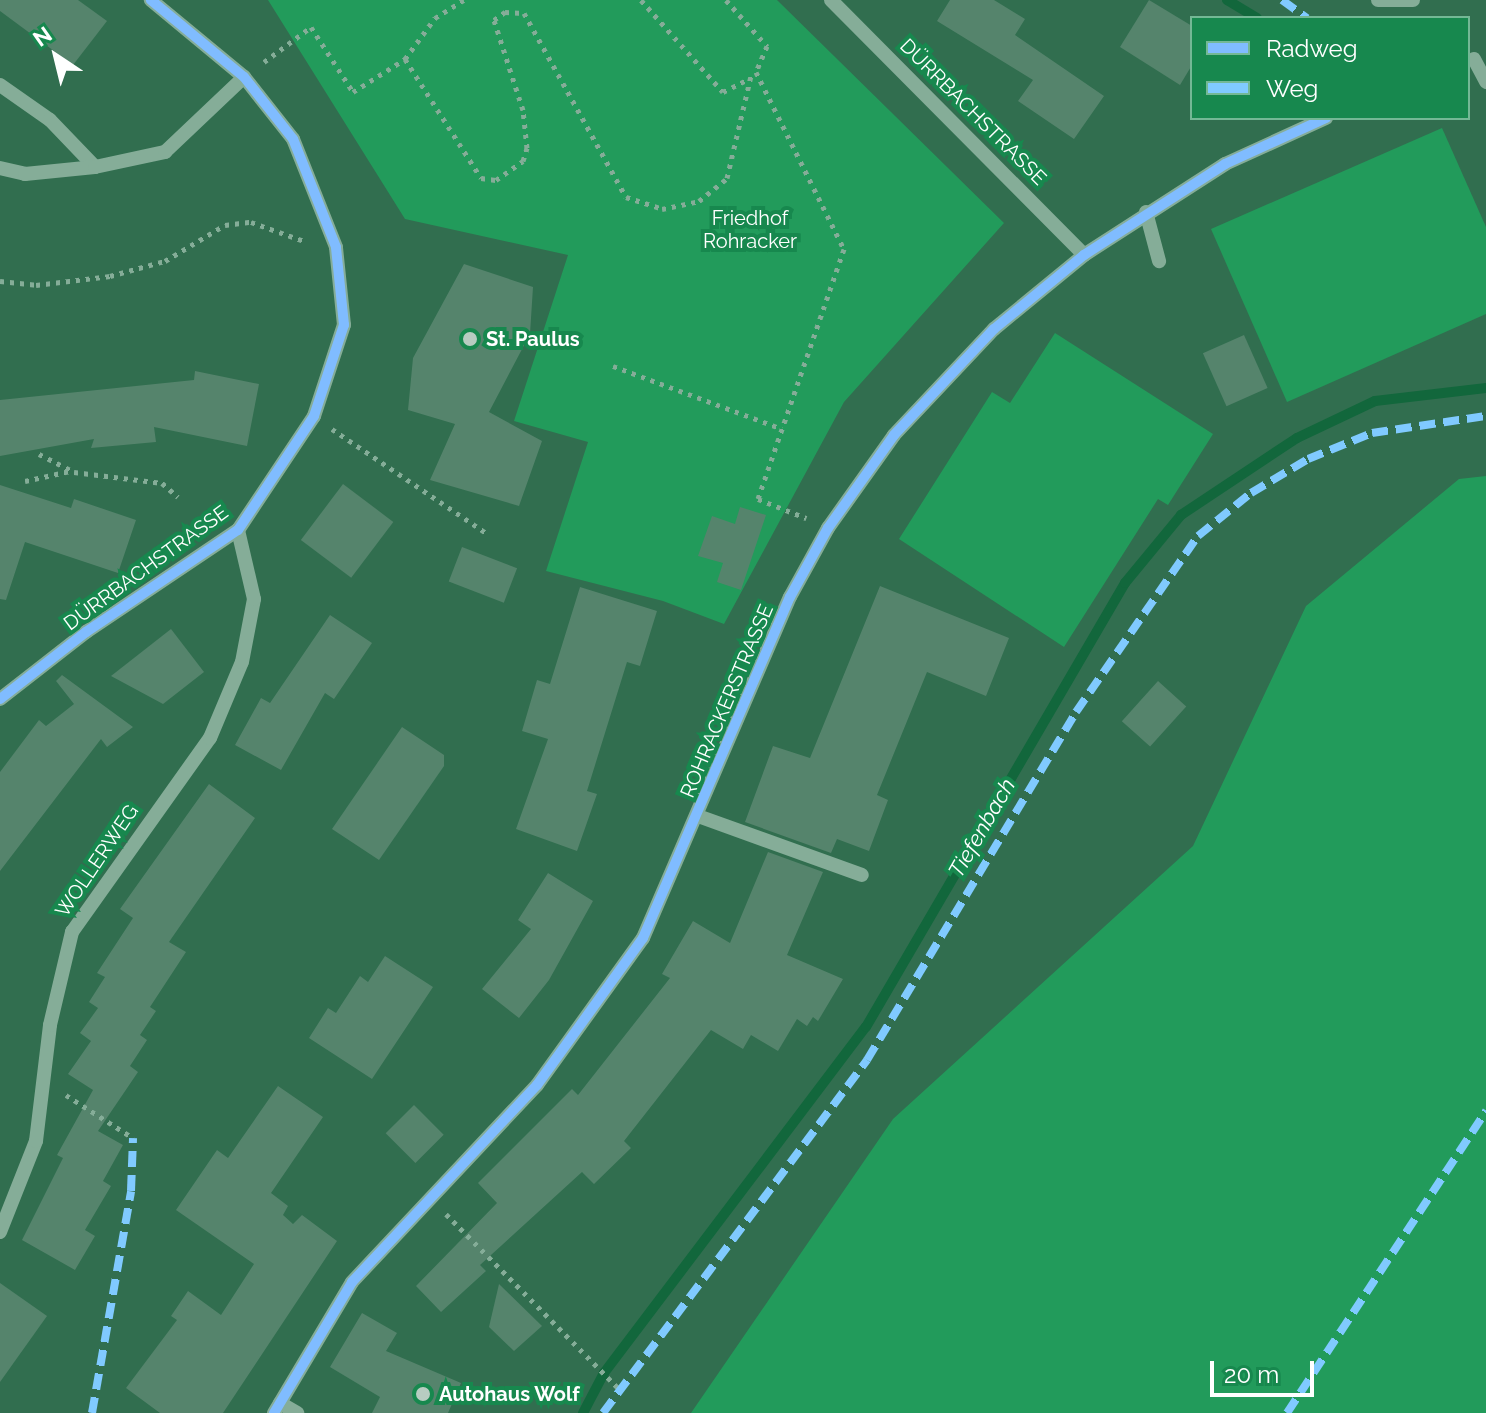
<!DOCTYPE html>
<meta charset="utf-8">
<style>
body{margin:0}
#map{position:relative;width:1486px;height:1413px;overflow:hidden;background:#316e4f;font-family:Raleway,sans-serif}
div>[style]{position:absolute}
.green>*{inset:0;background:#229b5b}
.stream>*{height:10px;margin:-5px;padding:0 5px;transform-origin:5px;border-radius:5px;background:#12673c}
.building>*{inset:0;background:#55846c;transform-origin:0 0}
.path>*{height:5px;margin-top:-2.5px;transform-origin:0;background:repeating-linear-gradient(90deg,#85ad98 0 4px,transparent 0 10px)}
.minor>*{height:14px;margin:-7px;padding:0 7px;transform-origin:7px;border-radius:7px;background:#85ad98}
.quiet>*{height:8px;margin-top:-4px;transform-origin:0;background:repeating-linear-gradient(90deg,#80caff 0 16px,transparent 0 24px)}
.cycleway>*{height:10px;margin:-5px;padding:0 5px;transform-origin:5px;border-radius:5px;background:#80bcff}
.dots>*{width:22px;height:22px;translate:-50% -50%;box-sizing:border-box;border:4px solid #17884e;border-radius:50%}
span{translate:-50% -50%;white-space:nowrap;text-align:center;line-height:1.15;-webkit-text-stroke:8px #17884e;paint-order:stroke}
.street-label{font-size:20px;color:#fff}
.park-label{font-size:20px;color:#fff}
.poi-label{font-size:20px;color:#fff;font-weight:700}
.left{translate:0 -50%;text-align:left}
.water-label{font-size:22px;color:#fff;font-style:italic}
.legend{position:absolute;left:1190px;top:16px;width:280px;height:104px;box-sizing:border-box;background:#17884e;border:2px solid #74b895;margin:0;padding:10px 14px;list-style:none;font-size:24px;color:#fff}
.legend li{display:flex;align-items:center;gap:16px;height:40px}
.legend b{width:40px;border:2px solid #74b895}
.north{position:absolute;left:16px;top:16px;width:80px;height:80px;-webkit-text-stroke:6px #17884e;paint-order:stroke;rotate:325deg;font-size:22px;font-weight:700;line-height:32px;text-align:center;color:#fff}
.north::after{content:'';display:block;margin:auto;width:28px;height:36px;background:#fff;clip-path:polygon(50% 0,100% 100%,50% 72%,0 100%)}
.scale{position:absolute;left:1210px;top:1361px;width:104px;height:36px;box-sizing:border-box;border:4px solid #fff;border-top:0;padding-left:10px;font-size:24px;line-height:28px;white-space:nowrap;color:#fff;-webkit-text-stroke:6px #17884e;paint-order:stroke}
</style>
<div id="map">
<div class="green">
<div style="clip-path:polygon(268px 0,777px 0,1004px 223px,844px 402px,724px 624px,663px 601px,546px 571px,588px 442px,514px 421px,568px 255px,405px 219px)"></div>
<div style="clip-path:polygon(1442px 128px,1486px 227px,1486px 314px,1287px 402px,1211px 229px)"></div>
<div style="clip-path:polygon(1055px 333px,1213px 434px,1168px 505px,1158px 499px,1064px 647px,899px 539px,992px 392px,1010px 403px)"></div>
<div style="clip-path:polygon(1486px 476px,1486px 1413px,691px 1413px,893px 1119px,1193px 846px,1306px 606px,1459px 479px)"></div>
</div>
<div class="stream">
<div style="left:1227px;top:0;width:35px;rotate:31deg"></div>
<div style="left:583px;top:1413px;width:45px;rotate:-62.3deg"></div>
<div style="left:604px;top:1373px;width:434px;rotate:-52.9deg"></div>
<div style="left:866px;top:1027px;width:514px;rotate:-59.74deg"></div>
<div style="left:1125px;top:583px;width:88px;rotate:-50.5deg"></div>
<div style="left:1181px;top:515px;width:139px;rotate:-33.6deg"></div>
<div style="left:1297px;top:438px;width:86px;rotate:-25.4deg"></div>
<div style="left:1375px;top:401px;width:112px;rotate:-6.7deg"></div>
</div>
<div class="building">
<div style="clip-path:polygon(0 0,78px 0,107px 21px,73px 65px,0 11px)"></div>
<div style="clip-path:polygon(950px 0,994px 0,1025px 19px,1015px 35px,1104px 96px,1074px 139px,1018px 101px,1033px 80px,937px 21px)"></div>
<div style="clip-path:polygon(1149px 0,1192px 26px,1192px 65px,1180px 85px,1120px 47px)"></div>
<div style="clip-path:polygon(464px 264px,533px 287px,530px 334px,489px 412px,542px 441px,519px 506px,430px 480px,455px 424px,408px 410px,413px 358px)"></div>
<div style="left:1244px;top:335px;width:58px;height:45px;rotate:66deg"></div>
<div style="clip-path:polygon(195px 371px,259px 384px,247px 446px,154px 427px,156px 442px,91px 448px,94px 439px,0 456px,0 400px,194px 380px)"></div>
<div style="left:343px;top:484px;width:63px;height:70px;rotate:37deg"></div>
<div style="clip-path:polygon(0 485px,71px 508px,74px 499px,136px 520px,118px 573px,25px 542px,6px 600px,0 599px)"></div>
<div style="clip-path:polygon(740px 507px,766px 515px,741px 590px,717px 582px,723px 563px,698px 556px,712px 516px,735px 524px)"></div>
<div style="left:462px;top:547px;width:59px;height:37px;rotate:21deg"></div>
<div style="clip-path:polygon(880px 586px,1009px 638px,986px 696px,927px 672px,877px 795px,888px 800px,869px 851px,837px 839px,831px 853px,745px 822px,773px 746px,810px 758px)"></div>
<div style="clip-path:polygon(580px 587px,657px 611px,640px 666px,627px 662px,587px 791px,597px 794px,577px 851px,516px 829px,548px 739px,522px 731px,537px 680px,550px 684px)"></div>
<div style="clip-path:polygon(330px 615px,372px 643px,334px 699px,325px 693px,281px 770px,235px 745px,261px 698px,270px 703px)"></div>
<div style="clip-path:polygon(171px 629px,204px 672px,163px 704px,111px 676px)"></div>
<div style="clip-path:polygon(62px 675px,133px 727px,107px 747px,101px 739px,0 871px,0 772px,39px 720px,46px 726px,74px 704px,56px 681px)"></div>
<div style="left:1158px;top:681px;width:38px;height:54px;rotate:42deg"></div>
<div style="clip-path:polygon(402px 727px,444px 755px,444px 766px,379px 860px,332px 829px)"></div>
<div style="clip-path:polygon(209px 784px,255px 818px,169px 942px,186px 952px,150px 1007px,156px 1011px,140px 1035px,147px 1040px,130px 1066px,138px 1072px,98px 1131px,123px 1145px,103px 1181px,111px 1186px,85px 1230px,95px 1236px,75px 1270px,22px 1240px,63px 1158px,57px 1155px,93px 1090px,68px 1074px,91px 1041px,80px 1033px,98px 1008px,89px 1002px,105px 977px,97px 973px,133px 918px,120px 909px)"></div>
<div style="clip-path:polygon(768px 852px,823px 872px,787px 955px,843px 979px,818px 1021px,813px 1017px,807px 1026px,797px 1019px,778px 1051px,751px 1035px,743px 1049px,711px 1030px,624px 1141px,631px 1148px,594px 1184px,582px 1172px,480px 1265px,486px 1271px,441px 1312px,416px 1286px,497px 1203px,478px 1183px,572px 1089px,578px 1095px,670px 978px,662px 974px,693px 921px,730px 943px)"></div>
<div style="clip-path:polygon(548px 873px,593px 901px,549px 980px,519px 1018px,482px 989px,531px 929px,518px 920px)"></div>
<div style="clip-path:polygon(385px 956px,433px 987px,372px 1079px,309px 1038px,328px 1008px,336px 1013px,360px 976px,368px 982px)"></div>
<div style="clip-path:polygon(278px 1086px,323px 1117px,271px 1193px,288px 1206px,283px 1215px,293px 1224px,302px 1215px,337px 1241px,223px 1413px,160px 1413px,126px 1388px,177px 1320px,171px 1316px,188px 1291px,221px 1315px,254px 1264px,176px 1210px,217px 1150px,228px 1158px)"></div>
<div style="left:414px;top:1105px;width:42px;height:40px;rotate:45deg"></div>
<div style="clip-path:polygon(0 1283px,47px 1316px,0 1382px)"></div>
<div style="clip-path:polygon(499px 1284px,542px 1326px,514px 1351px,489px 1327px)"></div>
<div style="clip-path:polygon(362px 1313px,397px 1333px,386px 1351px,461px 1383px,448px 1413px,372px 1413px,380px 1397px,330px 1367px)"></div>
</div>
<div class="path">
<div style="left:641px;top:0;width:123px;rotate:48.3deg"></div>
<div style="left:723px;top:92px;width:30px;rotate:-27deg"></div>
<div style="left:726px;top:0;width:62px;rotate:48.3deg"></div>
<div style="left:767px;top:46px;width:28px;rotate:113deg"></div>
<div style="left:756px;top:72px;width:198px;rotate:63.6deg"></div>
<div style="left:844px;top:249px;width:264px;rotate:109deg"></div>
<div style="left:758px;top:499px;width:52px;rotate:21.6deg"></div>
<div style="left:405px;top:59px;width:51px;rotate:-53.8deg"></div>
<div style="left:435px;top:18px;width:34px;rotate:-32deg"></div>
<div style="left:264px;top:62px;width:59px;rotate:-36.7deg"></div>
<div style="left:311px;top:27px;width:77px;rotate:57.1deg"></div>
<div style="left:353px;top:92px;width:62px;rotate:-32.4deg"></div>
<div style="left:405px;top:59px;width:141px;rotate:57.4deg"></div>
<div style="left:481px;top:178px;width:15px;rotate:8deg"></div>
<div style="left:496px;top:180px;width:33px;rotate:-35deg"></div>
<div style="left:523px;top:161px;width:14px;rotate:-73deg"></div>
<div style="left:527px;top:148px;width:38px;rotate:-96deg"></div>
<div style="left:523px;top:110px;width:95px;rotate:-107.9deg"></div>
<div style="left:494px;top:20px;width:14px;rotate:-36deg"></div>
<div style="left:505px;top:12px;width:19px;rotate:3deg"></div>
<div style="left:524px;top:13px;width:210px;rotate:61deg"></div>
<div style="left:626px;top:197px;width:38px;rotate:18deg"></div>
<div style="left:662px;top:209px;width:38px;rotate:-12deg"></div>
<div style="left:699px;top:201px;width:36px;rotate:-39deg"></div>
<div style="left:727px;top:178px;width:105px;rotate:-76.8deg"></div>
<div style="left:0;top:281px;width:36px;rotate:6deg"></div>
<div style="left:36px;top:285px;width:75px;rotate:-6.9deg"></div>
<div style="left:110px;top:276px;width:57px;rotate:-15.3deg"></div>
<div style="left:165px;top:261px;width:70px;rotate:-31deg"></div>
<div style="left:225px;top:225px;width:26px;rotate:-7deg"></div>
<div style="left:251px;top:222px;width:59px;rotate:19.7deg"></div>
<div style="left:613px;top:366px;width:180px;rotate:20.4deg"></div>
<div style="left:332px;top:429px;width:186px;rotate:34deg"></div>
<div style="left:39px;top:454px;width:39px;rotate:27deg"></div>
<div style="left:74px;top:472px;width:89px;rotate:7.1deg"></div>
<div style="left:162px;top:483px;width:21px;rotate:41deg"></div>
<div style="left:25px;top:481px;width:46px;rotate:-12.5deg"></div>
<div style="left:66px;top:1095px;width:80px;rotate:32.7deg"></div>
<div style="left:446px;top:1214px;width:250px;rotate:45.3deg"></div>
</div>
<div class="minor">
<div style="left:831px;top:0;width:359px;rotate:45.2deg"></div>
<div style="left:1378px;top:0;width:35px"></div>
<div style="left:1474px;top:59px;width:26px;rotate:62deg"></div>
<div style="left:0;top:85px;width:61px;rotate:35deg"></div>
<div style="left:50px;top:120px;width:65px;rotate:46.2deg"></div>
<div style="left:0;top:168px;width:26px;rotate:13deg"></div>
<div style="left:25px;top:174px;width:70px;rotate:-5.7deg"></div>
<div style="left:95px;top:167px;width:72px;rotate:-12.1deg"></div>
<div style="left:165px;top:152px;width:109px;rotate:-43.5deg"></div>
<div style="left:1146px;top:212px;width:51px;rotate:75.1deg"></div>
<div style="left:0;top:699px;width:109px;rotate:-37.9deg"></div>
<div style="left:86px;top:632px;width:183px;rotate:-33.9deg"></div>
<div style="left:238px;top:530px;width:137px;rotate:-56.3deg"></div>
<div style="left:314px;top:416px;width:96px;rotate:-71.8deg"></div>
<div style="left:344px;top:325px;width:78px;rotate:-95.9deg"></div>
<div style="left:336px;top:247px;width:116px;rotate:-111.7deg"></div>
<div style="left:293px;top:139px;width:79px;rotate:-128.3deg"></div>
<div style="left:244px;top:77px;width:121px;rotate:-140.4deg"></div>
<div style="left:698px;top:816px;width:174px;rotate:19.8deg"></div>
<div style="left:0;top:1232px;width:98px;rotate:-68.4deg"></div>
<div style="left:36px;top:1141px;width:117px;rotate:-83.1deg"></div>
<div style="left:50px;top:1025px;width:96px;rotate:-76.7deg"></div>
<div style="left:72px;top:932px;width:238px;rotate:-54.6deg"></div>
<div style="left:210px;top:738px;width:82px;rotate:-67.2deg"></div>
<div style="left:242px;top:662px;width:64px;rotate:-79.2deg"></div>
<div style="left:254px;top:599px;width:71px;rotate:-103.1deg"></div>
<div style="left:280px;top:1403px;width:20px;rotate:30deg"></div>
<div style="left:274px;top:1413px;width:152px;rotate:-59.2deg"></div>
<div style="left:352px;top:1282px;width:270px;rotate:-46.8deg"></div>
<div style="left:537px;top:1085px;width:181px;rotate:-54.2deg"></div>
<div style="left:643px;top:938px;width:371px;rotate:-66.7deg"></div>
<div style="left:790px;top:597px;width:79px;rotate:-61.2deg"></div>
<div style="left:828px;top:528px;width:114px;rotate:-54.6deg"></div>
<div style="left:894px;top:435px;width:146px;rotate:-46.7deg"></div>
<div style="left:994px;top:329px;width:117px;rotate:-39.4deg"></div>
<div style="left:1084px;top:255px;width:168px;rotate:-32.8deg"></div>
<div style="left:1225px;top:164px;width:111px;rotate:-24.5deg"></div>
</div>
<div class="quiet">
<div style="left:1282px;top:0;width:31px;rotate:36deg"></div>
<div style="left:92px;top:1413px;width:225px;rotate:-80deg"></div>
<div style="left:131px;top:1191px;width:53px;rotate:-87.8deg"></div>
<div style="left:603px;top:1413px;width:441px;rotate:-53.2deg"></div>
<div style="left:867px;top:1060px;width:406px;rotate:-59deg"></div>
<div style="left:1076px;top:712px;width:214px;rotate:-55.3deg"></div>
<div style="left:1198px;top:536px;width:68px;rotate:-39.1deg"></div>
<div style="left:1251px;top:493px;width:66px;rotate:-30.8deg"></div>
<div style="left:1308px;top:459px;width:69px;rotate:-22.1deg"></div>
<div style="left:1372px;top:433px;width:115px;rotate:-8.5deg"></div>
<div style="left:1287px;top:1413px;width:362px;rotate:-56.6deg"></div>
</div>
<div class="cycleway">
<div style="left:0;top:699px;width:109px;rotate:-37.9deg"></div>
<div style="left:86px;top:632px;width:183px;rotate:-33.9deg"></div>
<div style="left:238px;top:530px;width:137px;rotate:-56.3deg"></div>
<div style="left:314px;top:416px;width:96px;rotate:-71.8deg"></div>
<div style="left:344px;top:325px;width:78px;rotate:-95.9deg"></div>
<div style="left:336px;top:247px;width:116px;rotate:-111.7deg"></div>
<div style="left:293px;top:139px;width:79px;rotate:-128.3deg"></div>
<div style="left:244px;top:77px;width:121px;rotate:-140.4deg"></div>
<div style="left:274px;top:1413px;width:152px;rotate:-59.2deg"></div>
<div style="left:352px;top:1282px;width:270px;rotate:-46.8deg"></div>
<div style="left:537px;top:1085px;width:181px;rotate:-54.2deg"></div>
<div style="left:643px;top:938px;width:371px;rotate:-66.7deg"></div>
<div style="left:790px;top:597px;width:79px;rotate:-61.2deg"></div>
<div style="left:828px;top:528px;width:114px;rotate:-54.6deg"></div>
<div style="left:894px;top:435px;width:146px;rotate:-46.7deg"></div>
<div style="left:994px;top:329px;width:117px;rotate:-39.4deg"></div>
<div style="left:1084px;top:255px;width:168px;rotate:-32.8deg"></div>
<div style="left:1225px;top:164px;width:111px;rotate:-24.5deg"></div>
</div>
<div class="dots">
<div style="left:470px;top:339px;background:#b7ccc1"></div>
<div style="left:423px;top:1394px;background:#b7ccc1"></div>
</div>
<div class="street-label">
<span style="left:973px;top:112px;rotate:45deg">DÜRRBACHSTRASSE</span>
<span style="left:146px;top:568px;rotate:-36deg">DÜRRBACHSTRASSE</span>
<span style="left:727px;top:701px;rotate:-67deg">ROHRACKERSTRASSE</span>
<span style="left:97px;top:861px;rotate:-56deg">WOLLERWEG</span>
</div>
<div class="park-label">
<span style="left:750px;top:230px">Friedhof<br>Rohracker</span>
</div>
<div class="poi-label">
<span class="left" style="left:486px;top:339px">St. Paulus</span>
<span class="left" style="left:439px;top:1394px">Autohaus Wolf</span>
</div>
<div class="water-label">
<span style="left:982px;top:828px;rotate:-60deg">Tiefenbach</span>
</div>
<ul class="legend">
<li><b style="height:10px;background:#80bcff"></b>Radweg</li>
<li><b style="height:10px;background:#80caff"></b>Weg</li>
</ul>
<div class="north">N</div>
<div class="scale">20 m</div>
</div>
